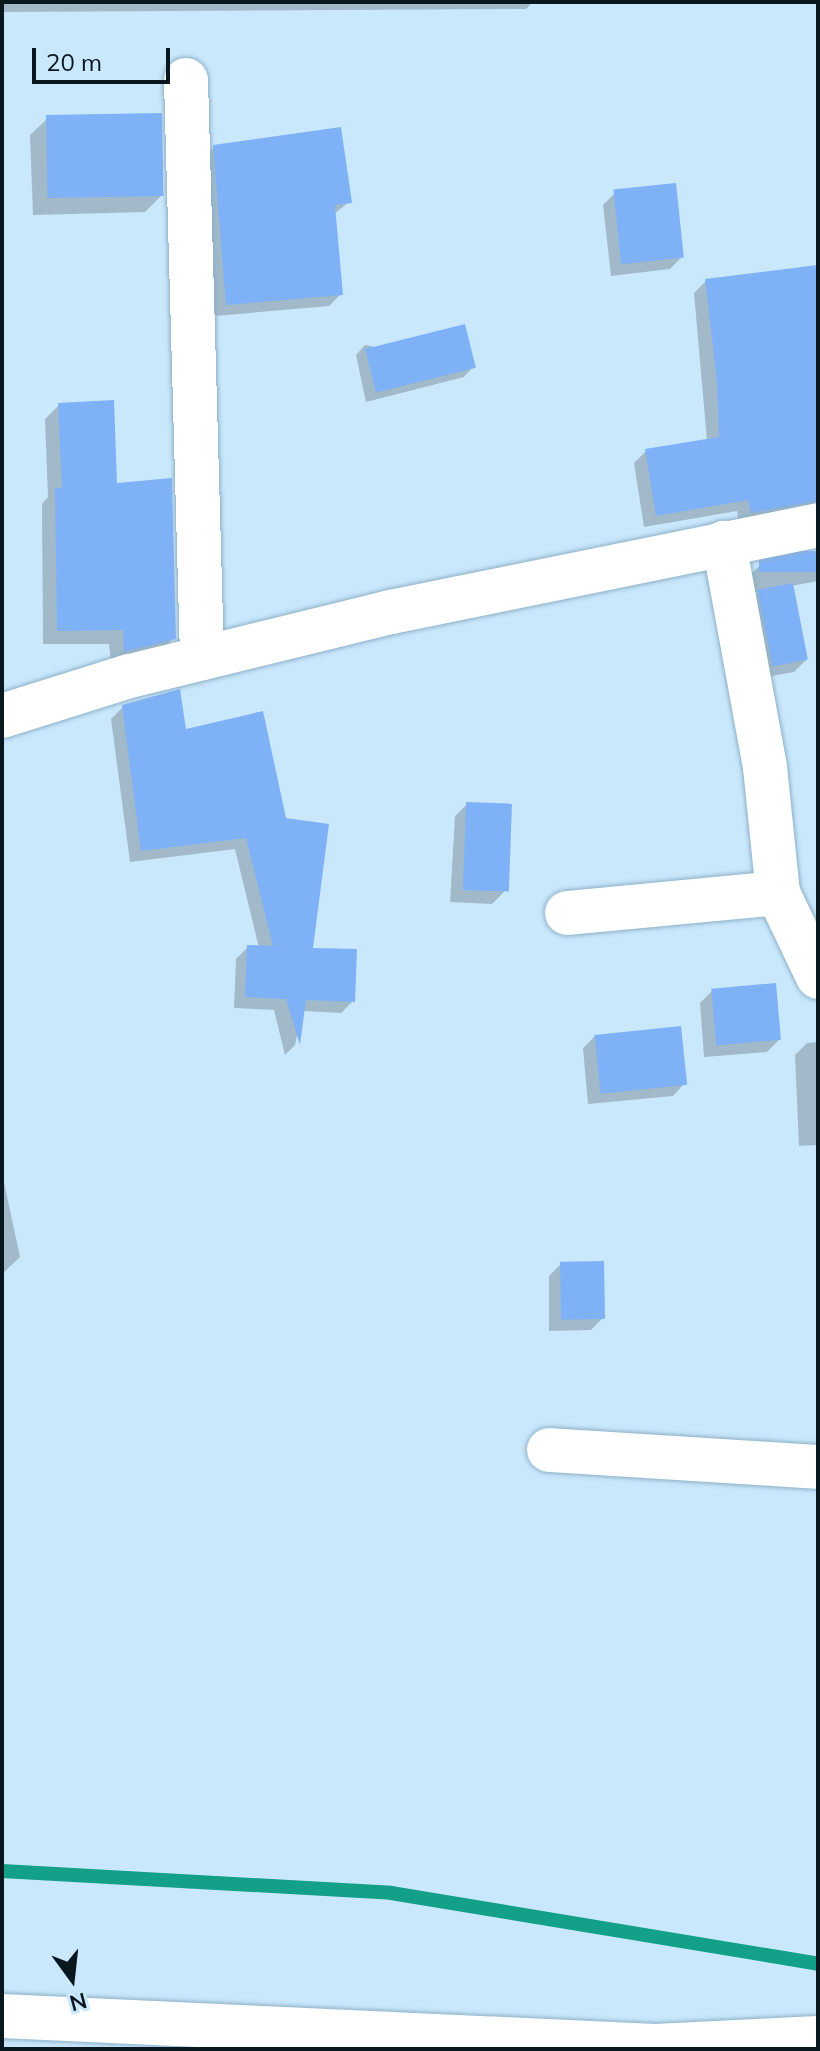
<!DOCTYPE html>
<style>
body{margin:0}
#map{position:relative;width:820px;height:2051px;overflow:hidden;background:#cae8fc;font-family:Mulish,sans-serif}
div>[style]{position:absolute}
.shadow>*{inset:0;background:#0003}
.stream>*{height:14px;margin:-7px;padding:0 7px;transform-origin:7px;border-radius:7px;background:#12a088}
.building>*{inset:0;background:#7fb1f7;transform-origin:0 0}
.roads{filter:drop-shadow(0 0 2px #8db1c8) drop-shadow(0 0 2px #8db1c8)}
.minor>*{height:44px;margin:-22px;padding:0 22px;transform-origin:22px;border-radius:22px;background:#fff}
span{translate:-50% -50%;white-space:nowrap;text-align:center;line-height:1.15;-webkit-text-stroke:7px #cae8fc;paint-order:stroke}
.frame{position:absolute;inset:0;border:4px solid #09171f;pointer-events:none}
.north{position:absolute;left:32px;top:1939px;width:80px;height:80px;-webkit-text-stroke:6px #cae8fc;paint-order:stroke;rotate:165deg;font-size:22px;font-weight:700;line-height:32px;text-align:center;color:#09171f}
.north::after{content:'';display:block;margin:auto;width:28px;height:36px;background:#09171f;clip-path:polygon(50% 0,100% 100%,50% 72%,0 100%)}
.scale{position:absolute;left:32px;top:48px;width:138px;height:36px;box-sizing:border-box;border:4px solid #09171f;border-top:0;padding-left:10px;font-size:24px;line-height:28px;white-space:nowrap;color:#09171f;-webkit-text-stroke:6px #cae8fc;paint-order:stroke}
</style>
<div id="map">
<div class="shadow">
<div style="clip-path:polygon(2px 2px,533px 2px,526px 9px,2px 12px)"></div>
<div style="clip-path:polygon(47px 119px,162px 195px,145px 212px,33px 215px,30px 135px)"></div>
<div style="clip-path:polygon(214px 147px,349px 202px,334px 214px,341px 294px,329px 306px,215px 316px,202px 159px)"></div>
<div style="clip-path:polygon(615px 193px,682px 257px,670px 269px,611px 276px,603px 205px)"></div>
<div style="clip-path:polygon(818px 266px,818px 515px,739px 524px,737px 511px,644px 527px,634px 463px,646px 451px,707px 441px,694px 293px,706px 281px)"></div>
<div style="clip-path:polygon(365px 345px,473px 367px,464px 377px,366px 402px,356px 355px)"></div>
<div style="clip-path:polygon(59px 405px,116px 485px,174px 638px,160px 652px,111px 665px,109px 644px,43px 644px,42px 504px,48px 497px,45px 419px)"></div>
<div style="clip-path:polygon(818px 553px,818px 581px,791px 586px,806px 660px,794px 672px,761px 678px,747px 603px,758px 592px,752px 593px,749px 576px,761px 564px)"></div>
<div style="clip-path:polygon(123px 707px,184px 731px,261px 714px,310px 950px,353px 1001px,341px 1013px,302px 1011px,295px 1045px,285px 1055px,274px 1010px,234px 1008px,236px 959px,248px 947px,259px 948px,235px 849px,130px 862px,111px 719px)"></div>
<div style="clip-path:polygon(467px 804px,504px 892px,492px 904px,450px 902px,455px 816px)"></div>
<div style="clip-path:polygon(712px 991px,779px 1040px,767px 1052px,704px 1057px,700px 1003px)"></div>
<div style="clip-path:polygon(595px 1036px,684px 1084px,673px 1096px,588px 1104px,583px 1048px)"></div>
<div style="clip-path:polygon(818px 1042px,818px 1145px,799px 1146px,795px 1055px,807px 1043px)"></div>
<div style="clip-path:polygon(2px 1173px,20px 1257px,2px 1274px)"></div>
<div style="clip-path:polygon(561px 1264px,603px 1318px,591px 1330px,549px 1331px,549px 1276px)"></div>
</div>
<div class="stream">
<div style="left:2px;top:1871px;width:390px;rotate:3.2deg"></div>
<div style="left:391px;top:1893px;width:433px;rotate:9.4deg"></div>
</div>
<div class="building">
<div style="left:162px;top:113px;width:83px;height:116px;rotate:89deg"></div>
<div style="clip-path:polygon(341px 127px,352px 203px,335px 205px,343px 295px,226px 305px,213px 145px)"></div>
<div style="left:676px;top:183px;width:75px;height:63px;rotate:84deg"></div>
<div style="clip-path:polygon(818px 265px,818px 501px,751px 513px,748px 500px,656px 516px,645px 449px,719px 437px,717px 382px,705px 279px)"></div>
<div style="left:465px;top:324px;width:45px;height:103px;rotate:76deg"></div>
<div style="clip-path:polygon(114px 400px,117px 483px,172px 478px,176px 639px,124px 652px,123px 630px,57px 631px,55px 488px,62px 488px,58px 403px)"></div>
<div style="left:818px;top:551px;width:21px;height:59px;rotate:90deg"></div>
<div style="left:793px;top:583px;width:78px;height:36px;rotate:79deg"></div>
<div style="clip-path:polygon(180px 689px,186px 729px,263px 711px,286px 818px,329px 824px,313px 948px,357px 949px,355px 1002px,306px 1000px,300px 1045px,286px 999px,245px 997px,247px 945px,273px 946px,246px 838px,141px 851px,122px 705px)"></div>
<div style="left:466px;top:802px;width:46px;height:88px;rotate:2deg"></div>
<div style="left:776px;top:983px;width:57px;height:65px;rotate:85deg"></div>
<div style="left:681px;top:1026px;width:59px;height:87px;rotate:84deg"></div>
<div style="left:604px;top:1261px;width:58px;height:44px;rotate:89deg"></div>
</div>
<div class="roads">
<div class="minor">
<div style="left:186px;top:80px;width:578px;rotate:88.41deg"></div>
<div style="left:2px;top:716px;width:134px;rotate:-17.4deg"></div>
<div style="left:130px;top:676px;width:269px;rotate:-13.8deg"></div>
<div style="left:391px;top:612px;width:436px;rotate:-11.5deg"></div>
<div style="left:778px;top:893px;width:93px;rotate:64.5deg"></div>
<div style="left:567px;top:913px;width:212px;rotate:-5.4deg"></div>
<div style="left:778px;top:893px;width:127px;rotate:-95.9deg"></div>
<div style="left:765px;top:767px;width:228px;rotate:-100.4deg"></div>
<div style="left:549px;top:1450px;width:270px;rotate:3.6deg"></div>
<div style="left:2px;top:2016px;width:654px;rotate:2.63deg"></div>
<div style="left:655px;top:2046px;width:163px;rotate:-2.8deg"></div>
</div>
</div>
<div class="frame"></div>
<div class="north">N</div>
<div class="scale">20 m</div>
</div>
